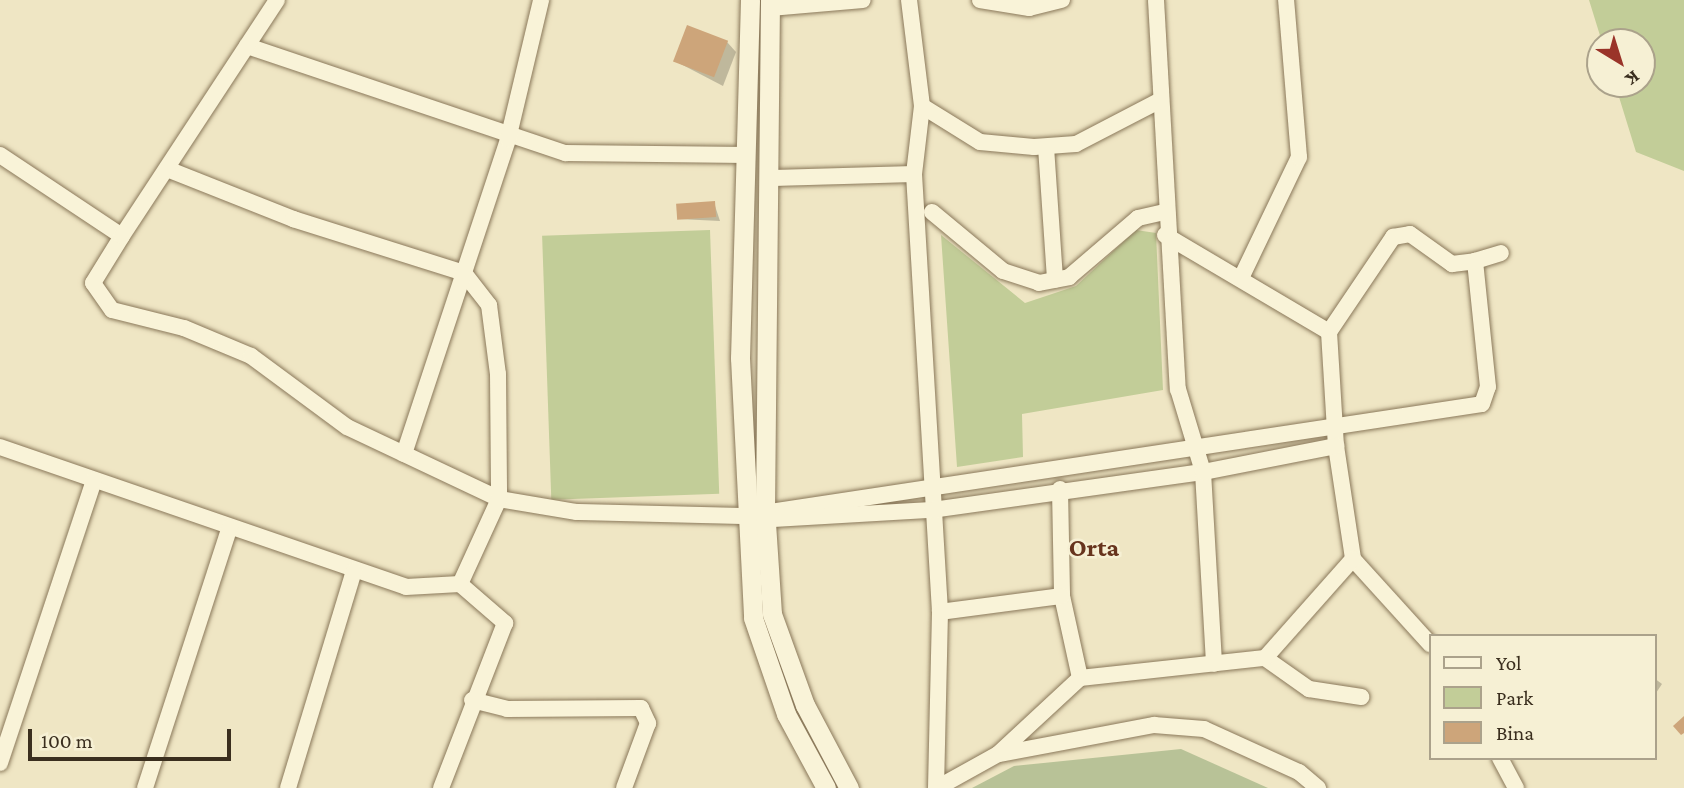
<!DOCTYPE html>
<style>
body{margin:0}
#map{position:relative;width:1684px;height:788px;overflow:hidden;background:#efe6c4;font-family:"Crimson Pro",serif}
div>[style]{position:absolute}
.green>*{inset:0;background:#c2cd98;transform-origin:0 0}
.cemetery>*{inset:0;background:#b8c297}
.shadow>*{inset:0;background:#0003}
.building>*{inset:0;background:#cda57a;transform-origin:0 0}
.roads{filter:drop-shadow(0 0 2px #8a785a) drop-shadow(0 0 2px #8a785a)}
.minor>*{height:16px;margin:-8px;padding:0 8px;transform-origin:8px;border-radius:8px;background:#f9f3d8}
.tertiary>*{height:19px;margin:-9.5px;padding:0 9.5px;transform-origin:9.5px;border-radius:9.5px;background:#f9f3d8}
span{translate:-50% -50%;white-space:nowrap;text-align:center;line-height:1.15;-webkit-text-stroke:5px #f6f0d4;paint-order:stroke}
.district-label{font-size:26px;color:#67341d;font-weight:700}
.legend{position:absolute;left:1429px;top:634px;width:228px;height:126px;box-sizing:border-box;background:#f6f0d4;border:2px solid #aba28b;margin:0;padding:9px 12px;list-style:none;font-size:21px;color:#3a2e1e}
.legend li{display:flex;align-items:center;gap:14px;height:35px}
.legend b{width:35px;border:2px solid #aba28b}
.north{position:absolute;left:1586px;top:28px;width:70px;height:70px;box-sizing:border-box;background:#f6f0d4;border:2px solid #aba28b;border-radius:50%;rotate:142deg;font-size:19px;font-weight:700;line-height:28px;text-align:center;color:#3a2e1e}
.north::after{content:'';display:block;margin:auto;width:24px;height:32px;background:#9a3429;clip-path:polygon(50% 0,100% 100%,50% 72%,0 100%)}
.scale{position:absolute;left:28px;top:729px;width:203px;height:32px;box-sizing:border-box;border:4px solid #3a2e1e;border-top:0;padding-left:9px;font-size:21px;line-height:24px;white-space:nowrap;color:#3a2e1e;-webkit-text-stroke:5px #f6f0d4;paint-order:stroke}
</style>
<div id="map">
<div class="green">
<div style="clip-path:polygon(1589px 0,1684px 0,1684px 171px,1636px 152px,1615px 84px,1642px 84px,1642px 42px,1602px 42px)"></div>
<div style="left:710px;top:230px;width:264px;height:168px;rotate:88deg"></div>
<div style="clip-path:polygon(1136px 230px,1156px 233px,1163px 390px,1022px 414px,1023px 457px,957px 467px,941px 235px,1025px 303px,1076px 286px)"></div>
</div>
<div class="cemetery">
<div style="clip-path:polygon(1181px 749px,1268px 788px,972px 788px,1014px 766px)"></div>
</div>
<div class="shadow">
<div style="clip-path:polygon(727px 42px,736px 52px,723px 86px,675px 61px)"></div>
<div style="clip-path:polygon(714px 203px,720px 221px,679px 219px)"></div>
<div style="clip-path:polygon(1654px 678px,1662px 684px,1654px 696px)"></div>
</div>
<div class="building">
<div style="left:687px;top:25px;width:44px;height:39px;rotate:21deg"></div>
<div style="left:715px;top:201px;width:16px;height:39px;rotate:86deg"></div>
<div style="clip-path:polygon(1684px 716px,1684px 733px,1681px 735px,1673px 726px)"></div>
</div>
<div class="roads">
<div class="minor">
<div style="left:909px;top:0;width:107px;rotate:83deg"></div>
<div style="left:922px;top:106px;width:68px;rotate:96.7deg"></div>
<div style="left:914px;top:174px;width:439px;rotate:86.6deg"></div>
<div style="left:940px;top:612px;width:176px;rotate:91.3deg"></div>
<div style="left:980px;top:0;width:50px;rotate:9.3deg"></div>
<div style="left:1029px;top:8px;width:34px;rotate:-14deg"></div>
<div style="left:1156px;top:0;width:390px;rotate:86.8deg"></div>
<div style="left:1178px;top:389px;width:87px;rotate:73.2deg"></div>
<div style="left:1203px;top:472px;width:192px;rotate:86.7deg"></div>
<div style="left:770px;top:8px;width:93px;rotate:-4.9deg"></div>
<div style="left:247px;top:46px;width:336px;rotate:18.6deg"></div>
<div style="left:565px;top:153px;width:182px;rotate:0.6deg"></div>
<div style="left:922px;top:106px;width:68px;rotate:31.8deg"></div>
<div style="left:980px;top:142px;width:54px;rotate:5.3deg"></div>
<div style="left:1034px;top:147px;width:42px;rotate:-4.1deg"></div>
<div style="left:1076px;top:144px;width:93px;rotate:-27.4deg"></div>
<div style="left:1046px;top:147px;width:133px;rotate:86.1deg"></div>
<div style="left:0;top:155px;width:146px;rotate:33.6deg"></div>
<div style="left:122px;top:236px;width:55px;rotate:121.7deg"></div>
<div style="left:93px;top:283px;width:33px;rotate:55deg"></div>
<div style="left:112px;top:310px;width:74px;rotate:14deg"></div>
<div style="left:184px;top:328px;width:73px;rotate:22.7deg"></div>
<div style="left:251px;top:356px;width:119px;rotate:36.5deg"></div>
<div style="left:347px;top:427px;width:168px;rotate:25.3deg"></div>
<div style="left:499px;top:499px;width:79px;rotate:9.5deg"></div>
<div style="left:577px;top:512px;width:167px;rotate:1.4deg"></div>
<div style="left:744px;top:516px;width:746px;rotate:-8.63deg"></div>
<div style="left:1482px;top:404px;width:18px;rotate:-71deg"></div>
<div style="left:1488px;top:387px;width:127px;rotate:-95.9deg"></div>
<div style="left:1475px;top:261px;width:27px;rotate:-17deg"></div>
<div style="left:167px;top:169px;width:136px;rotate:21.6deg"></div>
<div style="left:293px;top:219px;width:179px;rotate:17.5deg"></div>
<div style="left:464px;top:273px;width:41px;rotate:52deg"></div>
<div style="left:489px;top:305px;width:70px;rotate:82.6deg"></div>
<div style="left:498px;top:374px;width:125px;rotate:89.5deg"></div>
<div style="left:499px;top:499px;width:94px;rotate:114.6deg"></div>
<div style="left:460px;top:584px;width:60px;rotate:40.9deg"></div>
<div style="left:505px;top:623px;width:177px;rotate:111.2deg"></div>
<div style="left:773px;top:178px;width:141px;rotate:-1.6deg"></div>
<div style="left:932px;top:212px;width:92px;rotate:39.7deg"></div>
<div style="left:1003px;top:271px;width:38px;rotate:18deg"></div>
<div style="left:1039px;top:283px;width:31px;rotate:-11deg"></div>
<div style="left:1069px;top:277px;width:91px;rotate:-40.5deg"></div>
<div style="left:1138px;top:218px;width:27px;rotate:-13deg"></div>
<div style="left:1165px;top:235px;width:191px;rotate:30.6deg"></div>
<div style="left:1329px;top:332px;width:114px;rotate:86.5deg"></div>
<div style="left:1336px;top:446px;width:114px;rotate:81.4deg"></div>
<div style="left:1353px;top:559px;width:115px;rotate:47.8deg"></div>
<div style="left:122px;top:236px;width:282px;rotate:-56.7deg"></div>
<div style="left:1242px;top:276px;width:132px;rotate:-64.4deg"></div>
<div style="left:1299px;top:157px;width:158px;rotate:-94.7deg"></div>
<div style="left:1329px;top:332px;width:115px;rotate:-56deg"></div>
<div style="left:1393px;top:237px;width:17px;rotate:-10deg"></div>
<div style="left:1410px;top:234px;width:52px;rotate:35.5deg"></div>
<div style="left:1452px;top:264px;width:23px;rotate:-7deg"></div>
<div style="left:0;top:447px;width:429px;rotate:19deg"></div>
<div style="left:406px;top:587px;width:54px;rotate:-3.2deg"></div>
<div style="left:404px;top:454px;width:332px;rotate:-71.7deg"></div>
<div style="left:508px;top:139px;width:143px;rotate:-76.6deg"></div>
<div style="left:1060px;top:489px;width:107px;rotate:88.9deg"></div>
<div style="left:1062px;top:596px;width:84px;rotate:77.6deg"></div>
<div style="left:756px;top:520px;width:176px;rotate:-3.3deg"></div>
<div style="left:932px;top:510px;width:274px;rotate:-8deg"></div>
<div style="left:1203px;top:472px;width:136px;rotate:-11.1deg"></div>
<div style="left:940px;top:612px;width:123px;rotate:-7.5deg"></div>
<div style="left:1265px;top:658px;width:54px;rotate:35.2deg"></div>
<div style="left:1309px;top:689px;width:53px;rotate:8.7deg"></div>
<div style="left:472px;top:700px;width:36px;rotate:14deg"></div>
<div style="left:507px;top:709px;width:134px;rotate:-0.4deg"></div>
<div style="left:641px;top:708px;width:17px;rotate:65deg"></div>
<div style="left:648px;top:723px;width:69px;rotate:110.3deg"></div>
<div style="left:1000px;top:754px;width:157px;rotate:-10.7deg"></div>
<div style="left:1154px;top:725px;width:50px;rotate:4.6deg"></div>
<div style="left:1204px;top:729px;width:104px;rotate:24.4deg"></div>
<div style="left:1299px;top:772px;width:25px;rotate:40deg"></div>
<div style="left:1500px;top:758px;width:34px;rotate:62deg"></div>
<div style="left:0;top:763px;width:298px;rotate:-71.6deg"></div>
<div style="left:145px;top:788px;width:274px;rotate:-72deg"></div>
<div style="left:288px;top:788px;width:227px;rotate:-73.1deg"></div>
<div style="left:937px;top:788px;width:70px;rotate:-29.1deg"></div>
<div style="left:998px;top:754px;width:112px;rotate:-42.8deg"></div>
<div style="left:1080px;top:678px;width:186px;rotate:-6.2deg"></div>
<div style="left:1265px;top:658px;width:132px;rotate:-48.4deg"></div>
</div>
<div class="tertiary">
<div style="left:750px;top:0;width:358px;rotate:91.6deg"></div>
<div style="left:740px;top:358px;width:260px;rotate:87.1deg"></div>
<div style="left:753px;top:618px;width:102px;rotate:71deg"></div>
<div style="left:786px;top:714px;width:84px;rotate:61.6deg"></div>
<div style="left:770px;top:0;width:508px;rotate:90.56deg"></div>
<div style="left:765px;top:508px;width:106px;rotate:86.2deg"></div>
<div style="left:772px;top:614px;width:97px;rotate:70.1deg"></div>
<div style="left:805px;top:705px;width:94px;rotate:62.1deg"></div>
</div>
</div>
<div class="district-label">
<span style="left:1094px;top:548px">Orta</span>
</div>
<ul class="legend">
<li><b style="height:9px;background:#f9f3d8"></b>Yol</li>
<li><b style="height:19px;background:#c2cd98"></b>Park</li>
<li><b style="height:19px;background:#cda57a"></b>Bina</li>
</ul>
<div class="north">K</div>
<div class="scale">100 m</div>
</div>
